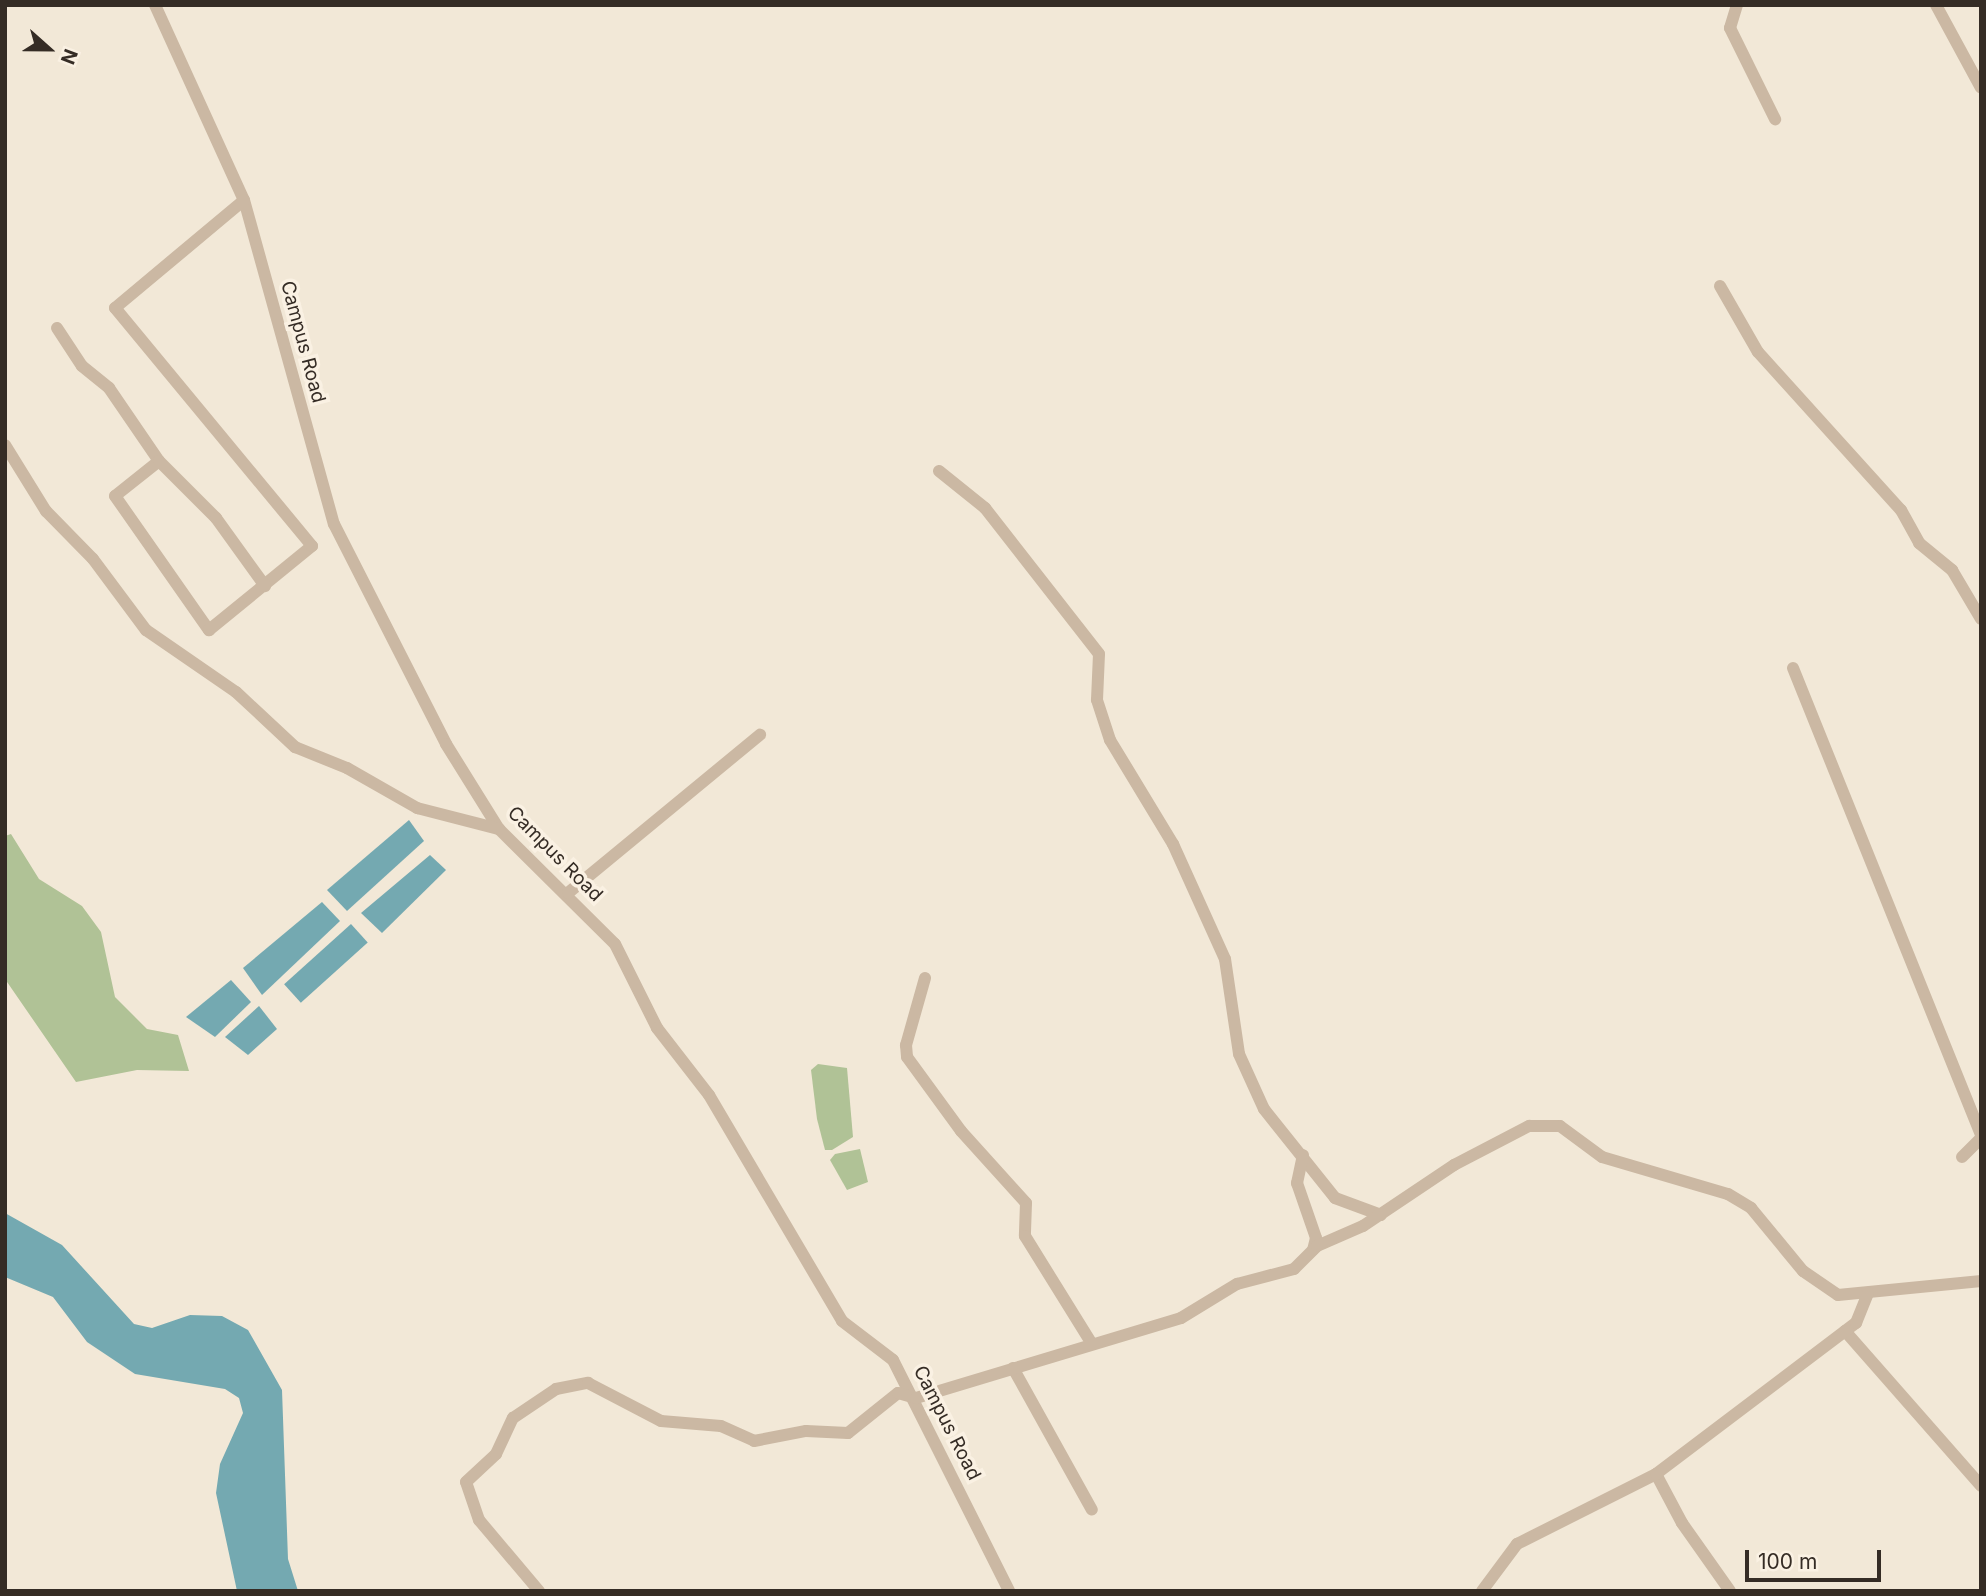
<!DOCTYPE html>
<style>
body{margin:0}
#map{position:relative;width:1986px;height:1596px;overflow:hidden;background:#f2e8d7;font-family:Inter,sans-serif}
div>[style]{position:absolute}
.green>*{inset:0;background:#b0c296}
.water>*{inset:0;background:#74a9b1;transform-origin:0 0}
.minor>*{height:12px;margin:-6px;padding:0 6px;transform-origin:6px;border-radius:6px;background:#cbb8a3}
span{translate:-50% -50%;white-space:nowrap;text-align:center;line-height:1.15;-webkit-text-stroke:7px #faf1e3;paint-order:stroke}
.street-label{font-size:19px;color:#352c25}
.frame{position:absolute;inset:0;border:7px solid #352c25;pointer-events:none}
.north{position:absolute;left:14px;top:14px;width:70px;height:70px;-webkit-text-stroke:5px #faf1e3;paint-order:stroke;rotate:111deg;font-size:19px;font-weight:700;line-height:28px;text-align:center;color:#352c25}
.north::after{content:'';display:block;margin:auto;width:24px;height:32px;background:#352c25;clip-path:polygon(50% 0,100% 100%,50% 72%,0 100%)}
.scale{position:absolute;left:1745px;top:1550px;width:136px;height:32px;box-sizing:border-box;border:4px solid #352c25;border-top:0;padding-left:9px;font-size:21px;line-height:24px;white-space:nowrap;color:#352c25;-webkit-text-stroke:5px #faf1e3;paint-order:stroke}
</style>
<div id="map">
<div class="green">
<div style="clip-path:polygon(11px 834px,39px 879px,82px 906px,101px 932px,115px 997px,147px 1029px,178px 1035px,189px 1071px,137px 1070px,76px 1082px,5px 979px,5px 836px)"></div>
<div style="clip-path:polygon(818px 1064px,847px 1068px,853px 1137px,832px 1150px,825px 1150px,817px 1119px,811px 1070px)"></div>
<div style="clip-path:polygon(860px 1149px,868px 1182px,847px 1190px,830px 1160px,835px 1154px)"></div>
</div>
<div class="water">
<div style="clip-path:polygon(409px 820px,424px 841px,347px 911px,327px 890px)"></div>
<div style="clip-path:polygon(430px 855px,446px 870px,382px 933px,361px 913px)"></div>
<div style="clip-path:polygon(322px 902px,340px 921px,262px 995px,243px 968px)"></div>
<div style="left:351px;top:924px;width:25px;height:90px;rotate:48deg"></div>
<div style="clip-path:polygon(231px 980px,251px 1002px,215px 1037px,186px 1017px)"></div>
<div style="clip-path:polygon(259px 1006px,277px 1029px,248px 1055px,225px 1037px)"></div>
<div style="clip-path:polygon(5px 1213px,62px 1245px,134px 1324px,152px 1328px,190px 1315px,222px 1316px,248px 1330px,282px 1390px,288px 1559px,298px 1591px,237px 1591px,216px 1493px,220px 1464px,243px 1413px,239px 1398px,225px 1389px,135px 1374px,87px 1342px,53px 1297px,5px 1277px)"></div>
</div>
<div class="minor">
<div style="left:155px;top:5px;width:214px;rotate:65.5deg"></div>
<div style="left:244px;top:200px;width:336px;rotate:74.5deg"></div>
<div style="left:334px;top:524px;width:247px;rotate:63deg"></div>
<div style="left:446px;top:744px;width:100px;rotate:58.1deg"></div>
<div style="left:499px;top:829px;width:163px;rotate:44.8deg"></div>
<div style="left:615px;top:944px;width:94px;rotate:63.4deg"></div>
<div style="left:657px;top:1028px;width:85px;rotate:52.2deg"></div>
<div style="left:709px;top:1095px;width:262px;rotate:59.5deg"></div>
<div style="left:842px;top:1321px;width:64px;rotate:37.4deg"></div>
<div style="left:893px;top:1360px;width:258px;rotate:63.3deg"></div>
<div style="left:1737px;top:5px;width:24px;rotate:107deg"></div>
<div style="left:1730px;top:28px;width:102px;rotate:63.7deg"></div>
<div style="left:1936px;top:5px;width:94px;rotate:61.5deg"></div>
<div style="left:1720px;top:286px;width:76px;rotate:60.1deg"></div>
<div style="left:1758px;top:352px;width:213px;rotate:47.9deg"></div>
<div style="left:1901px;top:510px;width:38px;rotate:61deg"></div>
<div style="left:1919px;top:543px;width:43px;rotate:39.3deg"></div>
<div style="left:1952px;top:570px;width:57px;rotate:59.4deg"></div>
<div style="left:57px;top:328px;width:45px;rotate:56.7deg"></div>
<div style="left:82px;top:366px;width:35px;rotate:39deg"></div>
<div style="left:109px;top:388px;width:88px;rotate:55.6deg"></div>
<div style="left:159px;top:461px;width:56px;rotate:141.5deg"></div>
<div style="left:115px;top:496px;width:164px;rotate:55deg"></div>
<div style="left:209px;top:630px;width:133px;rotate:-39.2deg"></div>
<div style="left:312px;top:546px;width:309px;rotate:-129.6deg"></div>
<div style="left:115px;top:308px;width:168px;rotate:-39.9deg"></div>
<div style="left:5px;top:445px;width:78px;rotate:58.2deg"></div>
<div style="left:46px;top:511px;width:67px;rotate:45.6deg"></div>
<div style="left:93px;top:559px;width:89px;rotate:53.3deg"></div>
<div style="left:146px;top:630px;width:109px;rotate:34.6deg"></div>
<div style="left:236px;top:692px;width:81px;rotate:43deg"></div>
<div style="left:295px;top:747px;width:56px;rotate:22deg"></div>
<div style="left:347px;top:768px;width:81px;rotate:29.7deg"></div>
<div style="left:417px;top:808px;width:85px;rotate:14.4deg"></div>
<div style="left:159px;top:461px;width:81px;rotate:45deg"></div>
<div style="left:216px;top:518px;width:84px;rotate:54.2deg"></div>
<div style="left:939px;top:471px;width:59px;rotate:38.8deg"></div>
<div style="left:985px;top:508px;width:185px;rotate:52deg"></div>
<div style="left:1099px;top:654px;width:46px;rotate:92.5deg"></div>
<div style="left:1097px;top:700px;width:42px;rotate:72deg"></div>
<div style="left:1110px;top:740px;width:122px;rotate:58.8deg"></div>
<div style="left:1173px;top:844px;width:126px;rotate:65.7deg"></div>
<div style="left:1225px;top:959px;width:96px;rotate:81.6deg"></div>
<div style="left:1239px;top:1054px;width:60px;rotate:65.6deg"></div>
<div style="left:1264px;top:1109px;width:114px;rotate:51.4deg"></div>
<div style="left:1335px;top:1198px;width:49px;rotate:20.3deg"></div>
<div style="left:1793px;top:668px;width:503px;rotate:68.07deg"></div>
<div style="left:568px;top:893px;width:249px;rotate:-39.5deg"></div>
<div style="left:925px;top:978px;width:70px;rotate:105.8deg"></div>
<div style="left:906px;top:1045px;width:12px;rotate:85deg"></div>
<div style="left:907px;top:1057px;width:92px;rotate:53.9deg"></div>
<div style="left:961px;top:1131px;width:97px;rotate:47.9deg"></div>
<div style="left:1026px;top:1203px;width:33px;rotate:92deg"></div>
<div style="left:1025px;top:1236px;width:127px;rotate:58.2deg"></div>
<div style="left:1303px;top:1155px;width:29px;rotate:102deg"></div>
<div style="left:1297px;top:1183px;width:58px;rotate:70.9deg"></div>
<div style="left:1316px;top:1238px;width:12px;rotate:104deg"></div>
<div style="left:1962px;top:1157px;width:27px;rotate:-45deg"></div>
<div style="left:1845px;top:1331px;width:206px;rotate:48.7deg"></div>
<div style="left:1013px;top:1368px;width:162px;rotate:60.9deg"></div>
<div style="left:1656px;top:1474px;width:55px;rotate:62deg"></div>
<div style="left:1682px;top:1523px;width:83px;rotate:54.8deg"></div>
<div style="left:539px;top:1591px;width:93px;rotate:-130.2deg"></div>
<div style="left:479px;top:1520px;width:40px;rotate:-108.9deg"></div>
<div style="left:466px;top:1482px;width:41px;rotate:-43deg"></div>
<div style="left:496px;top:1454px;width:40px;rotate:-65deg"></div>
<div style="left:513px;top:1418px;width:52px;rotate:-34deg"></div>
<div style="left:556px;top:1389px;width:33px;rotate:-11deg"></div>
<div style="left:588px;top:1383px;width:82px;rotate:27.5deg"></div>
<div style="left:661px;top:1421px;width:60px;rotate:4.8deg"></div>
<div style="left:721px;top:1426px;width:36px;rotate:24deg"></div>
<div style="left:754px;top:1441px;width:53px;rotate:-10.9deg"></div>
<div style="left:806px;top:1431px;width:42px;rotate:2.7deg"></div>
<div style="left:848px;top:1433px;width:64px;rotate:-38.7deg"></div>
<div style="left:898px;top:1393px;width:19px;rotate:16deg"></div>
<div style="left:916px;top:1398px;width:277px;rotate:-16.8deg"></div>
<div style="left:1181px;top:1318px;width:66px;rotate:-31.3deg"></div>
<div style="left:1237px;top:1284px;width:59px;rotate:-14.7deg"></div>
<div style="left:1294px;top:1269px;width:33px;rotate:-45deg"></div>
<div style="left:1317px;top:1246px;width:50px;rotate:-23.5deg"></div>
<div style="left:1363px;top:1226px;width:110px;rotate:-33.8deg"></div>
<div style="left:1454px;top:1165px;width:85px;rotate:-27.5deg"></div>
<div style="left:1529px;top:1126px;width:31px"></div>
<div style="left:1560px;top:1126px;width:52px;rotate:36.4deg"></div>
<div style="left:1602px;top:1157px;width:131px;rotate:16.4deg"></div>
<div style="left:1728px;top:1194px;width:27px;rotate:31deg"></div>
<div style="left:1751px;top:1208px;width:82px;rotate:50.5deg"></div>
<div style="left:1803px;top:1271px;width:42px;rotate:34.4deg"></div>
<div style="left:1838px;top:1295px;width:144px;rotate:-5.6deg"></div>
<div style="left:1482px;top:1591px;width:59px;rotate:-53.3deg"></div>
<div style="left:1517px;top:1544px;width:156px;rotate:-26.7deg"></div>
<div style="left:1656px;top:1474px;width:251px;rotate:-37.1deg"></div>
<div style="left:1856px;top:1323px;width:32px;rotate:-68deg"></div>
</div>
<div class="street-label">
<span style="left:303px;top:342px;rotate:75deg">Campus Road</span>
<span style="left:555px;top:854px;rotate:45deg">Campus Road</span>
<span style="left:947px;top:1423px;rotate:63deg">Campus Road</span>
</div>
<div class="frame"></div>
<div class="north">N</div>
<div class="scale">100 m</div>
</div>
